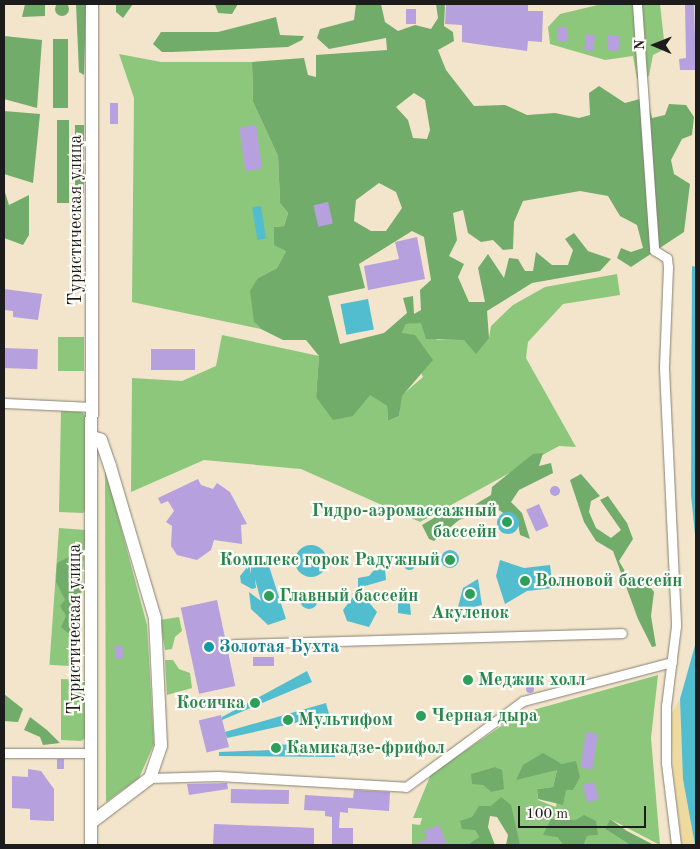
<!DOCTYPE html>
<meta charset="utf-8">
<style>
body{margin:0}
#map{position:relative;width:700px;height:849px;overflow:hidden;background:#f2e5cb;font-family:"Old Standard TT",serif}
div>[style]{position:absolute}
.green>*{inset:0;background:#8dc77b;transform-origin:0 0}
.forest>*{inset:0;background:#72ac6b;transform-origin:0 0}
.round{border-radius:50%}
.sand>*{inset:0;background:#eeda9e}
.water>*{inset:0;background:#53bdd0;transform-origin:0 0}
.building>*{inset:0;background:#b6a0dd;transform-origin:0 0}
.roads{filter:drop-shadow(0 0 1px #878074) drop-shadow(0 0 1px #878074)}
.street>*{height:9px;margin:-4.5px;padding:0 4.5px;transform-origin:4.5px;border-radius:4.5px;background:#fff}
.secondary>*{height:12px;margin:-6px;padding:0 6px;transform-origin:6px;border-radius:6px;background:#fff}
.dots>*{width:14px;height:14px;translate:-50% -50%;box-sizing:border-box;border:2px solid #fdfcf7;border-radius:50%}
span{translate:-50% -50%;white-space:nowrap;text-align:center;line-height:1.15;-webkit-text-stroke:4.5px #fdfcf7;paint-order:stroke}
.street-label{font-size:18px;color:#1c1c1c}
.leisure-label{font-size:18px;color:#27864d;font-weight:700}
.right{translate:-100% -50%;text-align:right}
.left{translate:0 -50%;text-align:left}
.culture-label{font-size:18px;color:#0d838f;font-weight:700}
.frame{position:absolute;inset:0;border:5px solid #1c1c1c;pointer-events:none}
.north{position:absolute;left:630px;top:20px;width:50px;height:50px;-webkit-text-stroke:4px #fdfcf7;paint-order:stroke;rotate:271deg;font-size:14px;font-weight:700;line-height:20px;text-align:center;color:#1c1c1c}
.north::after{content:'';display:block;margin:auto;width:18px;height:22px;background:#1c1c1c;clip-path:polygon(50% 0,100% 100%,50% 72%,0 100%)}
.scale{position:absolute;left:518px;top:806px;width:128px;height:22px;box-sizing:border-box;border:2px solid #1c1c1c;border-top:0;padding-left:6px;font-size:15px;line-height:18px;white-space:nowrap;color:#1c1c1c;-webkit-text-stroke:4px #fdfcf7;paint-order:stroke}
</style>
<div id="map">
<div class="green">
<div style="clip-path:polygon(602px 4px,660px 4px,665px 49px,653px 55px,649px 76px,637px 79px,633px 56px,605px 60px,550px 44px,548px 27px,560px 14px)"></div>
<div style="clip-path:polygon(119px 54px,161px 62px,252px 62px,253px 102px,278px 156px,280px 203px,288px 213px,284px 226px,274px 227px,286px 251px,277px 268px,258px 278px,254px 322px,261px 329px,132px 302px,134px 98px)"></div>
<div style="clip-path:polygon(617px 274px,620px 295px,563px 304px,528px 342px,526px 358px,576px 447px,559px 446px,420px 522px,301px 469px,204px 460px,131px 492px,132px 378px,182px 381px,216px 366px,222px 335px,319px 356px,316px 397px,353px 416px,369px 394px,387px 406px,388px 421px,399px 416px,401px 396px,423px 377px,402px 333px,406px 324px,421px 322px,437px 340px,489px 338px,491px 326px,513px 305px,545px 287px)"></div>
<div style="left:84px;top:337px;width:34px;height:26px;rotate:90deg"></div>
<div style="clip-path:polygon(61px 411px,82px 412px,88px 418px,87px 508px,83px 513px,59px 512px)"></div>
<div style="clip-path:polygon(105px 468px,147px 625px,154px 744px,139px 778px,106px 802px)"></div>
<div style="left:59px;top:528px;width:27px;height:137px;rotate:4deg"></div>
<div style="clip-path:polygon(179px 617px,182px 631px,175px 637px,172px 649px,165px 650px,160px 620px)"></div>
<div style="clip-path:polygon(165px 660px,173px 660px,179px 669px,190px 673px,192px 688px,167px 695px)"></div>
<div style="clip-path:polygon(evenodd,658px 675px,651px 738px,660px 845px,610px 819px,605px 829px,630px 845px,584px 845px,587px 836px,598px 835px,557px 837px,563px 845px,520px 845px,501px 797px,475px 830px,479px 837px,467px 845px,412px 845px,412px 824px,420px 825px,422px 818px,413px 818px,431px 774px,519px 714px,658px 675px,552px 760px,562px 764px,556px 807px,538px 800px,537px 789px,553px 787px,557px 770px,552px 760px,658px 675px,494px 767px,491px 792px,472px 774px,494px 767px)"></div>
<div style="clip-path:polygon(61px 679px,87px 680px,87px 737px,81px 741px,61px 740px)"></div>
</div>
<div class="forest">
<div class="round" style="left:55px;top:2px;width:14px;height:14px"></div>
<div style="clip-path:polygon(25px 4px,45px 4px,45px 16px,22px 17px)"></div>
<div style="clip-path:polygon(76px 4px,86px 4px,84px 75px,79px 72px)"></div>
<div style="clip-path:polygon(116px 4px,133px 4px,123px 18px,116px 12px)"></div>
<div style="clip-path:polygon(215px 4px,238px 4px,232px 14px,218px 13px)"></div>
<div style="clip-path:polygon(evenodd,356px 4px,381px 4px,385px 22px,398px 31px,415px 25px,431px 29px,438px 18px,436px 4px,445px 4px,444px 26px,453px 32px,454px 41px,438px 50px,446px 70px,474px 106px,505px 105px,527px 115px,555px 113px,579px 118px,590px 115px,589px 93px,599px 86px,625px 103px,647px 97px,652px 118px,665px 115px,669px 104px,686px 105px,694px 117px,692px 135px,682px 139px,671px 160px,674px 174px,690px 184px,684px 232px,631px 267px,617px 258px,621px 248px,631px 252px,643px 248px,637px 225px,620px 216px,608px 196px,580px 191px,523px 201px,514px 222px,513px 249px,503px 250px,493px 240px,481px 242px,468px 233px,463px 210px,453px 213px,457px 240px,449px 256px,464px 264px,458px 277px,469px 302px,485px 302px,478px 268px,488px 254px,504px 278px,509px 258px,518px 259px,525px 271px,533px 271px,536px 252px,552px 265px,568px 265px,573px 250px,565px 239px,574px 233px,588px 251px,611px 259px,600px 271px,532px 283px,487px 311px,489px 338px,476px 354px,464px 340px,426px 339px,421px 323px,406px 324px,402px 333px,415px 335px,433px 360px,402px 396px,399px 416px,388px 421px,387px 406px,370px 395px,353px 416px,333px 420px,316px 397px,319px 356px,306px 340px,283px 340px,261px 329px,254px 322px,250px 291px,258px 278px,277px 268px,286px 251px,274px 245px,274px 227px,284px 226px,288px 213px,280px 203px,278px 156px,253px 102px,252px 62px,304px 58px,308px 75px,316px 77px,316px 55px,387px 50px,386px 38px,329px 49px,317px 38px,320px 29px,354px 20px,356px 4px,414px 93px,425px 100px,430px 130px,427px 139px,413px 138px,408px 120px,396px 107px,414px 93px,356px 4px,379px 183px,396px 192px,402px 208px,386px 231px,371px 231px,354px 221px,356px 200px,379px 183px,356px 4px,412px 231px,424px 237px,431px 280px,420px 290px,421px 310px,414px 314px,413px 296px,403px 298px,407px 313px,384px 333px,340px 344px,328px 296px,365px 288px,359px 264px,412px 231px)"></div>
<div style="clip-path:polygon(276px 17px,280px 35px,304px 36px,302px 40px,288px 47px,172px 52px,162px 52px,153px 44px,161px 32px,218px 32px)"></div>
<div style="clip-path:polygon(4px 36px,42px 40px,37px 108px,4px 99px)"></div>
<div style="left:53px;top:39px;width:15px;height:69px"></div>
<div style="clip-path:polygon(4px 111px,40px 114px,33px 183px,4px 174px)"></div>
<div style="left:57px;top:120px;width:12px;height:83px"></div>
<div style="left:75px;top:125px;width:9px;height:68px"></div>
<div style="clip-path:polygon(4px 189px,9px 205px,29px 195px,29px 235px,23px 245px,4px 238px)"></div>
<div style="clip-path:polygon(543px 453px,539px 466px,551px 463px,553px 473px,519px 490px,511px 502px,522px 513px,530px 539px,520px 535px,518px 523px,493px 506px,478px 515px,471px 507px,491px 495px,492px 487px,533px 454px)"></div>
<div style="clip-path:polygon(581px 474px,600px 496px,591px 501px,589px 512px,596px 528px,611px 538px,621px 530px,600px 500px,608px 496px,627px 523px,633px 539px,619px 561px,633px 585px,646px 581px,654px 592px,651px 616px,656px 646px,652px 647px,638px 619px,613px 551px,596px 541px,584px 522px,570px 480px)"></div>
<div style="clip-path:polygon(464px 507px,471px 516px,459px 520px,434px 541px,429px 539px,422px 525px,451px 508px)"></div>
<div style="clip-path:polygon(76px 553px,83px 559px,77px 646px,71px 645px,69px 634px,61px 627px,66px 616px,60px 606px,65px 600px,56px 582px,57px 563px)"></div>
<div style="clip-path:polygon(4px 694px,23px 709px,18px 722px,4px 721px)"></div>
<div style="clip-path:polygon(30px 717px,47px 730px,60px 743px,43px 745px,40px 737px,24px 730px)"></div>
<div style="clip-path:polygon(543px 753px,562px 764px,576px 761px,580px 777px,573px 790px,566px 790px,563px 805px,538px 799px,537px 789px,553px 787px,557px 770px,516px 780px,523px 765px)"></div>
<div style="clip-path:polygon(494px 767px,502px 770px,504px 789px,491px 792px,483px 785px,472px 784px,471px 774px)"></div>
<div style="clip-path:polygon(501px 797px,511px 805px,520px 845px,506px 845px,508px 835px,497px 817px,490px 816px,488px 827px,495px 845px,467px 845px,479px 837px,475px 830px,462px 829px,460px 821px,472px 817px,479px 806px,491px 806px)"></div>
<div style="clip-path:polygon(584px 815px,596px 821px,598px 835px,587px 836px,584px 845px,563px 845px,557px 837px,543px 835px,551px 819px,576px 820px)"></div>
<div style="clip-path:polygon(610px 819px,627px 831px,654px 845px,630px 845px,605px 829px)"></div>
</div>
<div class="sand">
<div style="clip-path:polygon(680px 699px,681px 734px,695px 845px,682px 845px,673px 771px,671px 714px)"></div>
</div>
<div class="water">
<div style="left:261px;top:206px;width:33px;height:9px;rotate:81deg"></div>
<div style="clip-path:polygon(692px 266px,696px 267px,696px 544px,691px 495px)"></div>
<div style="left:368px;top:299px;width:31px;height:28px;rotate:79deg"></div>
<div class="round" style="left:497px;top:512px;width:22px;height:22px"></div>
<div class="round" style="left:295px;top:545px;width:32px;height:32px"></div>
<div class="round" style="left:441px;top:550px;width:18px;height:18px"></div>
<div class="round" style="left:403.5px;top:558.5px;width:11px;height:11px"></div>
<div style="clip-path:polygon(267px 560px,286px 619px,268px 625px,251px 609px,249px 592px,261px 601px,255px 579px,256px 588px,252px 589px,241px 583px,240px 576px,249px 565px,251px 574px,251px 564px)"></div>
<div style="clip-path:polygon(500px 560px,524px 568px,550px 565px,553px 588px,527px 591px,505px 604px,496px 576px)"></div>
<div style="clip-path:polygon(375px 569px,385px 570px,386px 580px,358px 588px,358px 578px,369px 576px)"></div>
<div style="clip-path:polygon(478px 579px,482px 605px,457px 611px,463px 588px)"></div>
<div class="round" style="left:300px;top:591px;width:18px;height:18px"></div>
<div style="clip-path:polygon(362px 594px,377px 612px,369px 627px,347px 621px,343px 610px,354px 596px)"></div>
<div style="clip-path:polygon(398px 595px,409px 595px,411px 615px,398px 613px)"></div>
<div style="clip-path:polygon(696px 642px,696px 845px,695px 845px,683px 779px,680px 699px)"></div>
<div style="clip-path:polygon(307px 671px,312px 682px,222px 720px,222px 717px)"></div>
<div style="clip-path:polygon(326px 703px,331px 721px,311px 726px,309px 720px,227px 738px,225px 732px)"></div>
<div style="clip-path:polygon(334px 743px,335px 757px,219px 756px,219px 752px,271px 750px,271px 745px)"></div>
</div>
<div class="building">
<div style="clip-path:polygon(446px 4px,528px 4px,528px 11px,543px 11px,542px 42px,528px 41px,527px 51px,462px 42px,462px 25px,445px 24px)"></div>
<div style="clip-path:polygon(685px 4px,694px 4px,696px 70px,680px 70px,679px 59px,686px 58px)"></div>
<div style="left:406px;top:9px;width:10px;height:15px"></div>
<div style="left:558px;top:27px;width:9px;height:14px"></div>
<div style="left:586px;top:34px;width:9px;height:16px;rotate:6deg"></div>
<div style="left:608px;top:35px;width:12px;height:15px;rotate:5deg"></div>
<div style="left:110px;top:103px;width:8px;height:21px"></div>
<div style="left:256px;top:125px;width:44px;height:17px;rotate:82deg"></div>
<div style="left:328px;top:202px;width:22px;height:15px;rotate:77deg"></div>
<div style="clip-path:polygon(417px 237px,425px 279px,368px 290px,364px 266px,399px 259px,395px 242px)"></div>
<div style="clip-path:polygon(4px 289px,42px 294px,38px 320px,13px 317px,13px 311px,4px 310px)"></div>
<div style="left:4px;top:348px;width:34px;height:20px;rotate:2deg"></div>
<div style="left:195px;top:349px;width:21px;height:44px;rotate:90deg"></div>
<div style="clip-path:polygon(198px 479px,201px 485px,213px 489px,217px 483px,230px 492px,247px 524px,241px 525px,242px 544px,214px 540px,211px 550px,197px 560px,177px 555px,171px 546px,172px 526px,166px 522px,174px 511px,168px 501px,161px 504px,158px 498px)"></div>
<div class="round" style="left:550px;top:486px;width:10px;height:10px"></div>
<div style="left:539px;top:504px;width:24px;height:14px;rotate:66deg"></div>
<div style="left:217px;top:600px;width:88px;height:37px;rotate:78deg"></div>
<div style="left:122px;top:645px;width:13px;height:8px;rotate:81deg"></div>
<div style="left:253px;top:657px;width:21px;height:9px"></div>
<div class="round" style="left:526px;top:685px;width:8px;height:8px"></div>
<div style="left:221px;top:715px;width:33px;height:23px;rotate:76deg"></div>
<div style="left:586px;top:732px;width:12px;height:36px;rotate:9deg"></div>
<div style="left:57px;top:759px;width:7px;height:10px"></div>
<div style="clip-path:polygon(28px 769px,41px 771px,54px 789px,54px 821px,30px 820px,30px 809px,12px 808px,12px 776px,28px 777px)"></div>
<div style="left:594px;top:782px;width:18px;height:12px;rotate:74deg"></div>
<div style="clip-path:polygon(227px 783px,228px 789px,189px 795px,187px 784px)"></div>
<div style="left:231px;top:789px;width:58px;height:14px;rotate:1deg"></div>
<div style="clip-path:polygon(354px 790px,390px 792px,389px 811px,348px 808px,348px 813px,340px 812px,339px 828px,353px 828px,353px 845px,332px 845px,332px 817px,325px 816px,325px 811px,304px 810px,305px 795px,353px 798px)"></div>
<div style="clip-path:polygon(214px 824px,314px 828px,314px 845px,213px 845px)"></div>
<div style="clip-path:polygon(439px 825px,447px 845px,412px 845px,427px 839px,424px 831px)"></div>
</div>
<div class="roads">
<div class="street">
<div style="left:637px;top:4px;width:247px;rotate:86deg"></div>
<div style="left:654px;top:250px;width:15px;rotate:32deg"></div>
<div style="left:667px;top:258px;width:9px;rotate:84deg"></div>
<div style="left:668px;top:267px;width:101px;rotate:92.3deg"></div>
<div style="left:664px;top:368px;width:258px;rotate:87.3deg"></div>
<div style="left:676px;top:626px;width:81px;rotate:97.1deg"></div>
<div style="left:666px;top:706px;width:57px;rotate:90deg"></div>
<div style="left:666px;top:763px;width:83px;rotate:83deg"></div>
<div style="left:4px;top:403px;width:89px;rotate:2.6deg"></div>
<div style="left:233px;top:644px;width:389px;rotate:-1.6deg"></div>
<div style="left:4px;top:753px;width:88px"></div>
<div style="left:150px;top:778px;width:68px;rotate:-1.7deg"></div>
<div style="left:218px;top:776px;width:188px;rotate:3.3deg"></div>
<div style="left:406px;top:787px;width:145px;rotate:-36.3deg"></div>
<div style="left:523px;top:701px;width:154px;rotate:-14.7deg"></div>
</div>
<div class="secondary">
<div style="left:92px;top:822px;width:73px;rotate:-37.2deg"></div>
<div style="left:150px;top:778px;width:34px;rotate:-71deg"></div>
<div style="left:161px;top:746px;width:128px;rotate:-92.7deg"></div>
<div style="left:155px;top:618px;width:159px;rotate:-106.5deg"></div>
<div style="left:110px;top:466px;width:28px;rotate:-109deg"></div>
<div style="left:101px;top:440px;width:9px;rotate:-159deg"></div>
<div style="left:91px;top:845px;width:841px;rotate:-89.93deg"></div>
</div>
</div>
<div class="dots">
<div style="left:507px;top:522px;background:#2e9e5b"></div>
<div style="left:450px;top:560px;background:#2e9e5b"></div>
<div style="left:525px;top:581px;background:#2e9e5b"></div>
<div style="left:470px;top:594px;background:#2e9e5b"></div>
<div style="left:269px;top:596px;background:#2e9e5b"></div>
<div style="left:209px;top:647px;background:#0f9aa8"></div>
<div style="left:468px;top:680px;background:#2e9e5b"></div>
<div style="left:255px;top:703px;background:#2e9e5b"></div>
<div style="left:421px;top:716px;background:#2e9e5b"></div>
<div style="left:288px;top:720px;background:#2e9e5b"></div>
<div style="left:276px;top:748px;background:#2e9e5b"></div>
</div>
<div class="street-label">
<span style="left:76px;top:220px;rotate:-90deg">Туристическая улица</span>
<span style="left:75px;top:629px;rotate:-90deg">Туристическая улица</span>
</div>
<div class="leisure-label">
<span class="right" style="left:497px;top:522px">Гидро-аэромассажный<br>бассейн</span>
<span class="right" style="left:440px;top:560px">Комплекс горок Радужный</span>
<span class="left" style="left:535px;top:581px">Волновой бассейн</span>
<span class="left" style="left:279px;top:596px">Главный бассейн</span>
<span style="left:470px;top:613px">Акуленок</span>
<span class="left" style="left:478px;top:680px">Меджик холл</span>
<span class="right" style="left:245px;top:703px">Косичка</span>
<span class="left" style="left:431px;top:716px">Черная дыра</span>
<span class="left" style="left:298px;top:720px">Мультифом</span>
<span class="left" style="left:286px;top:748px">Камикадзе-фрифол</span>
</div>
<div class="culture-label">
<span class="left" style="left:219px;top:647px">Золотая Бухта</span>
</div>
<div class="frame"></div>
<div class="north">N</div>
<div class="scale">100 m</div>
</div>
